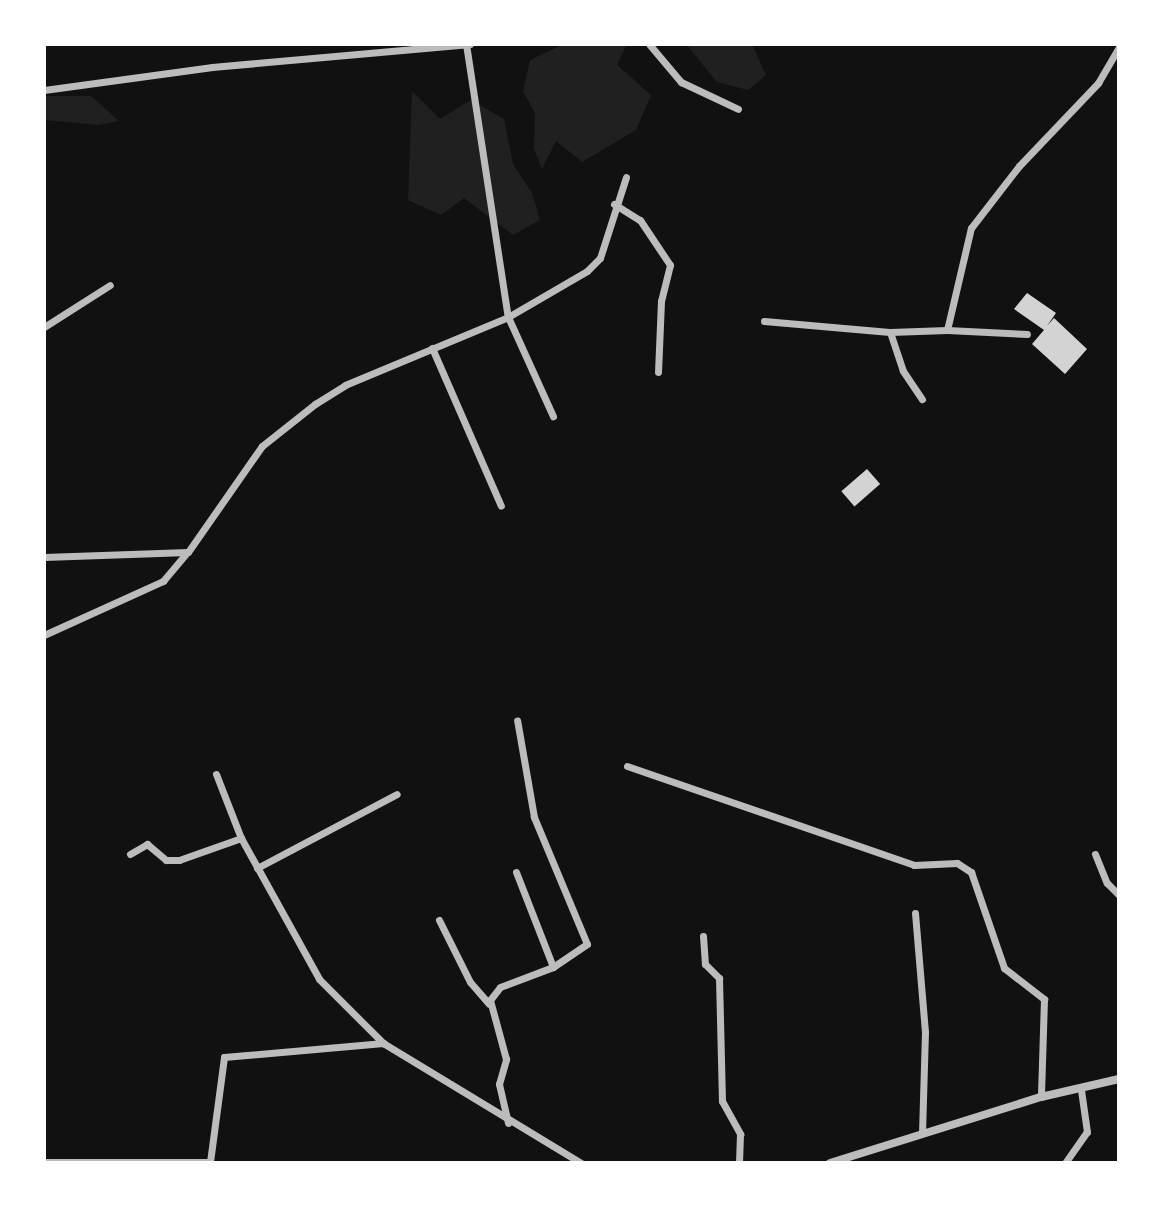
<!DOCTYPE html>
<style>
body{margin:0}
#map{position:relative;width:1163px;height:1207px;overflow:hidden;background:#111;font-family:Commissioner,sans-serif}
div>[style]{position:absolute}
.green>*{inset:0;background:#202020}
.building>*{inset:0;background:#d3d3d3;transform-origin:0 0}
.minor>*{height:7px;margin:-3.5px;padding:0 3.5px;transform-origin:3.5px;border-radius:3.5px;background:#bcbcbc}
.tertiary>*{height:8px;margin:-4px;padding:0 4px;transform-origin:4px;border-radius:4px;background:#bcbcbc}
span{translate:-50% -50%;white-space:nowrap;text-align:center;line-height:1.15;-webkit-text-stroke:7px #fff;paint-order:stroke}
.frame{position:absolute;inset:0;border:46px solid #fff;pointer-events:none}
</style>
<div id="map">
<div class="green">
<div style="clip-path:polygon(564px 44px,627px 44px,617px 65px,651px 95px,636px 130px,582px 162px,556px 141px,542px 169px,534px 149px,535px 113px,523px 91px,530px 60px)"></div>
<div style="clip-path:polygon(686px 44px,752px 44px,766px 75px,748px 90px,717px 82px)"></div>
<div style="clip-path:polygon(412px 91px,440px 119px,471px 100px,504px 119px,513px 164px,532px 193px,540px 220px,513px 235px,464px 198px,441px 215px,408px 200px)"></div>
<div style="clip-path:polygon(44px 96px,91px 96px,119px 121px,99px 125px,44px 120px)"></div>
</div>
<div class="building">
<div style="clip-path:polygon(1027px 293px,1056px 313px,1047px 326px,1054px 318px,1087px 349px,1065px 374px,1032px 344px,1044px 330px,1014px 309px)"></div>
<div style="left:867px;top:469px;width:20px;height:34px;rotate:49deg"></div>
</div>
<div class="minor">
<div style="left:466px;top:44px;width:276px;rotate:81.3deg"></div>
<div style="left:508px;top:317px;width:109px;rotate:65.6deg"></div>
<div style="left:649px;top:44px;width:50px;rotate:49.9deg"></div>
<div style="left:681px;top:82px;width:63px;rotate:25.3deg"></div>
<div style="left:44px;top:90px;width:170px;rotate:-7.8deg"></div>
<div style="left:212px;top:67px;width:259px;rotate:-5.1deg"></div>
<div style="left:614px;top:204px;width:31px;rotate:32deg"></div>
<div style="left:640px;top:220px;width:54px;rotate:56.3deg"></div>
<div style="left:670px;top:265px;width:37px;rotate:104deg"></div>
<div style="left:661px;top:301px;width:71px;rotate:92.4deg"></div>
<div style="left:764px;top:321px;width:126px;rotate:5deg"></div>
<div style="left:890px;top:332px;width:57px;rotate:-2deg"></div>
<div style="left:947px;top:330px;width:105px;rotate:-76.8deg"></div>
<div style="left:971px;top:228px;width:78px;rotate:-52.3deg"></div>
<div style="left:1019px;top:166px;width:115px;rotate:-46.4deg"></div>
<div style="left:1098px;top:83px;width:42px;rotate:-59.7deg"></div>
<div style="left:44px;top:327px;width:78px;rotate:-32.5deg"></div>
<div style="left:947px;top:330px;width:80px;rotate:2.9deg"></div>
<div style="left:890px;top:332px;width:41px;rotate:71.6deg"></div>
<div style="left:903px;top:371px;width:34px;rotate:56deg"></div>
<div style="left:432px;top:348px;width:172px;rotate:66.4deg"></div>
<div style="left:44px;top:557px;width:144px;rotate:-2deg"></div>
<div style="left:188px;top:552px;width:129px;rotate:-55.1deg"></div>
<div style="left:262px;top:446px;width:68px;rotate:-38.4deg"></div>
<div style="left:315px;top:404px;width:36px;rotate:-32deg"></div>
<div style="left:345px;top:385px;width:177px;rotate:-22.6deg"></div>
<div style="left:508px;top:317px;width:91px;rotate:-30.2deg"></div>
<div style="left:587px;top:271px;width:18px;rotate:-45deg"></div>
<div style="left:600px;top:258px;width:85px;rotate:-72.2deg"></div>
<div style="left:44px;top:635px;width:131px;rotate:-24.4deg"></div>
<div style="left:163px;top:581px;width:35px;rotate:-50deg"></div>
<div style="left:627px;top:766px;width:304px;rotate:19deg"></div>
<div style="left:914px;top:865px;width:43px;rotate:-2.7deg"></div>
<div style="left:957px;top:863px;width:17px;rotate:33deg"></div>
<div style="left:971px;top:872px;width:102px;rotate:71deg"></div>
<div style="left:1004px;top:968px;width:51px;rotate:37.8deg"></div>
<div style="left:1044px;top:999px;width:98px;rotate:91.8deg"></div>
<div style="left:216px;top:774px;width:69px;rotate:68.7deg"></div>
<div style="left:241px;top:838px;width:161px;rotate:61deg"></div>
<div style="left:319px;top:979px;width:91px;rotate:45deg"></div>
<div style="left:383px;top:1043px;width:232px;rotate:31.2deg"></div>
<div style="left:130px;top:854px;width:20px;rotate:-30deg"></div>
<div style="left:147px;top:844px;width:25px;rotate:40deg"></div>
<div style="left:166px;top:860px;width:13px"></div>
<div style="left:179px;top:860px;width:66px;rotate:-19.5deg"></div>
<div style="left:1095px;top:854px;width:31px;rotate:68deg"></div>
<div style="left:1107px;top:883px;width:17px;rotate:45deg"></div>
<div style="left:257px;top:868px;width:158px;rotate:-27.9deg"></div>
<div style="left:516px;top:872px;width:102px;rotate:68.7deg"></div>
<div style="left:915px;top:913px;width:119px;rotate:85.2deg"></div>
<div style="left:925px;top:1032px;width:100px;rotate:91.7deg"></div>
<div style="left:439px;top:920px;width:69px;rotate:63.4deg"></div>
<div style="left:470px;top:982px;width:29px;rotate:49deg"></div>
<div style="left:703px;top:936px;width:28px;rotate:86deg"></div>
<div style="left:705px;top:964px;width:20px;rotate:45deg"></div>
<div style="left:719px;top:978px;width:123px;rotate:88.6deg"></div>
<div style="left:722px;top:1101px;width:38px;rotate:61deg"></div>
<div style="left:740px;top:1134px;width:29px;rotate:92deg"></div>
<div style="left:508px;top:1123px;width:40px;rotate:-103deg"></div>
<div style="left:499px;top:1084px;width:26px;rotate:-74deg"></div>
<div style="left:506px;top:1059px;width:61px;rotate:-105.2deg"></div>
<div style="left:490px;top:1000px;width:16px;rotate:-52deg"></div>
<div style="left:500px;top:987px;width:57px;rotate:-20.7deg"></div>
<div style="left:553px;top:967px;width:41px;rotate:-34.1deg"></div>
<div style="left:587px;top:944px;width:138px;rotate:-112.7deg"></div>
<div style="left:534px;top:817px;width:98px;rotate:-99.9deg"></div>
<div style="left:44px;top:1162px;width:166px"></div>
<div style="left:210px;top:1162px;width:106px;rotate:-82.4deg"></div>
<div style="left:224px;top:1057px;width:160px;rotate:-5deg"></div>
<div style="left:1065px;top:1163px;width:38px;rotate:-55deg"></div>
<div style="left:1087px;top:1132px;width:42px;rotate:-98.1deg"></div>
</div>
<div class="tertiary">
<div style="left:830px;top:1163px;width:221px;rotate:-17.4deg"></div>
<div style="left:1041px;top:1097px;width:80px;rotate:-13deg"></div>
</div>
<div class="frame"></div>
</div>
